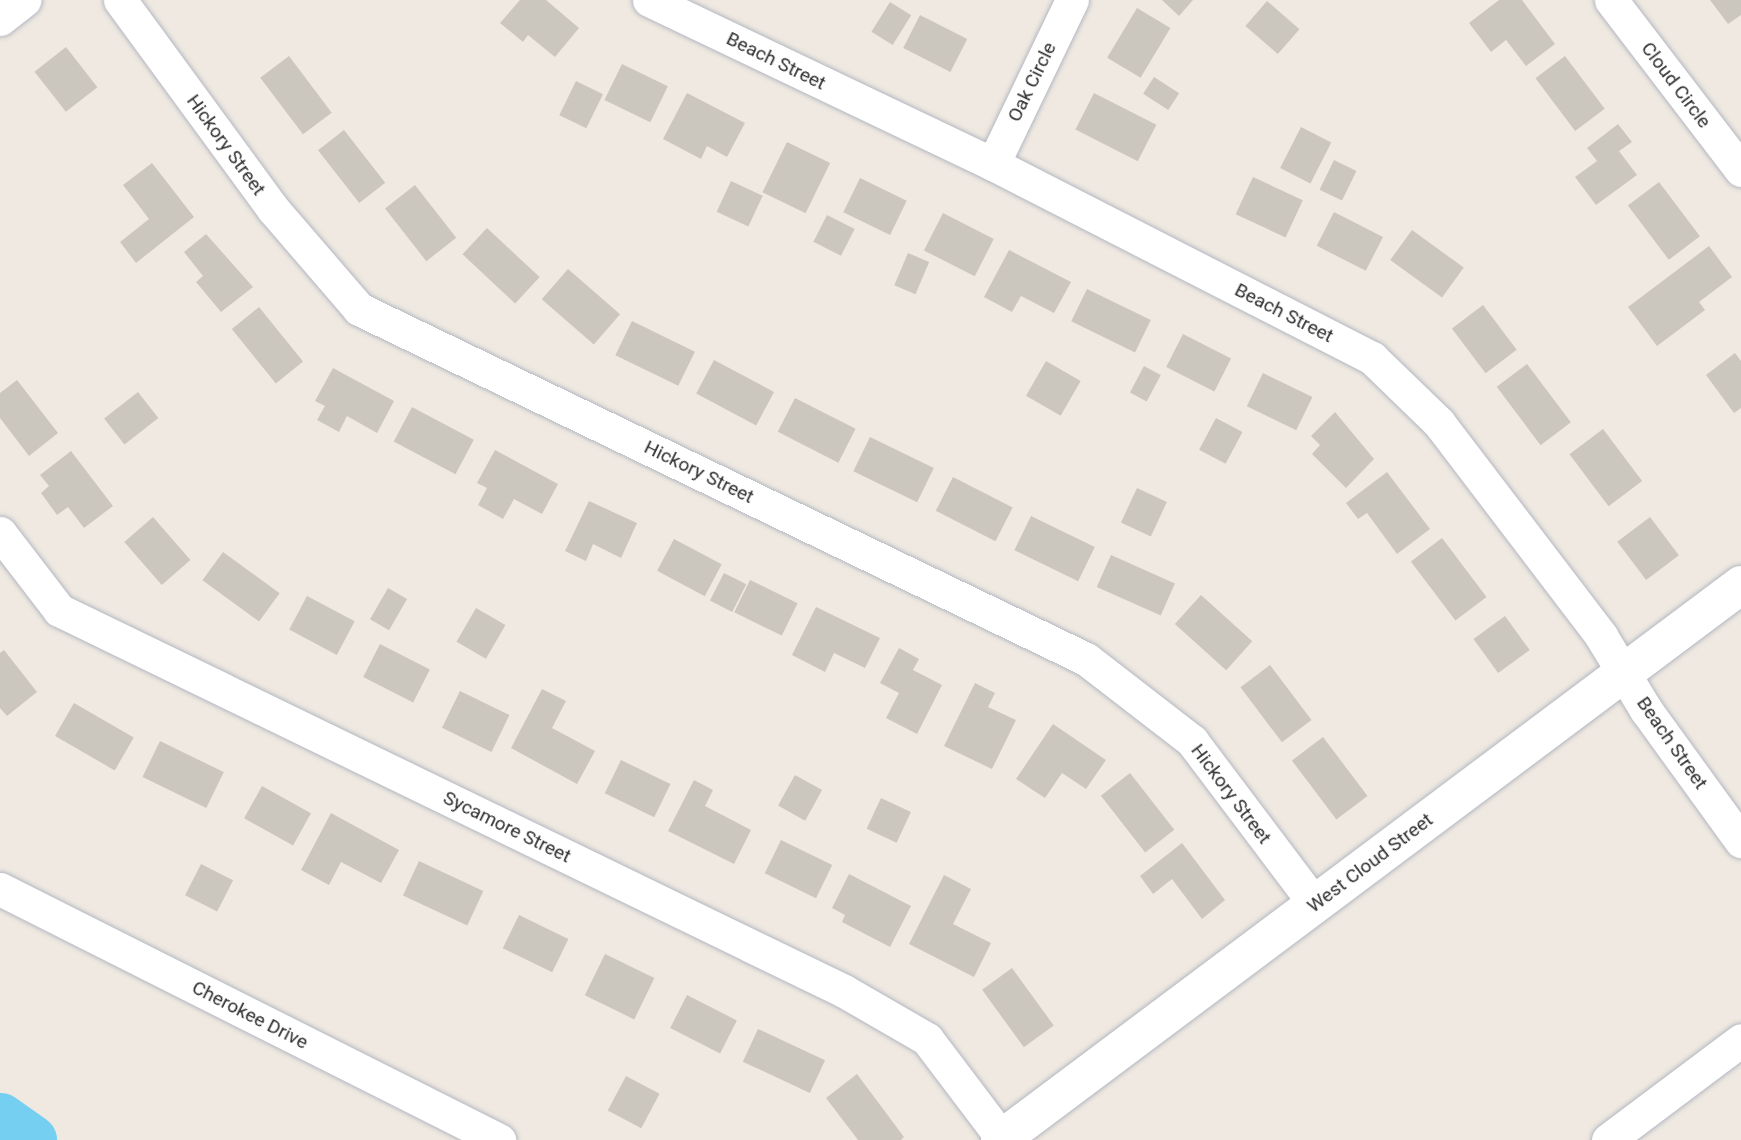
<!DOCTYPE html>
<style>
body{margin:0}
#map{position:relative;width:1741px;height:1140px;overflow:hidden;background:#efe9e1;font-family:Roboto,sans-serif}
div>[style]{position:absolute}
.river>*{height:51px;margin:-25.5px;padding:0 25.5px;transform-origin:25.5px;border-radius:25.5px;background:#75cff0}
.building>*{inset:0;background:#cbc7bf;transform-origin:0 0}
.roads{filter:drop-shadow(0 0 2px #b4b7c1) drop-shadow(0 0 2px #b4b7c1)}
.street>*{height:33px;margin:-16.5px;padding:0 16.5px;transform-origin:16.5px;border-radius:16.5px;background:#fff}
.secondary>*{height:38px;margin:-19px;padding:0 19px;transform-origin:19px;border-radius:19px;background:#fff}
span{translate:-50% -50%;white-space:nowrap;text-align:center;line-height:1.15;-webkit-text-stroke:6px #fff;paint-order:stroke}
.street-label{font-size:19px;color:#2e2e2e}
</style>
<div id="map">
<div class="river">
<div style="left:0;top:1118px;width:38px;rotate:35deg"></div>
</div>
<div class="building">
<div style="clip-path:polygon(520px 0,546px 0,579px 28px,555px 57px,528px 35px,523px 42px,500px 23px)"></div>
<div style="clip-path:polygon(1162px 0,1193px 0,1179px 16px)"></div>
<div style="clip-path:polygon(1499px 0,1522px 0,1555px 44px,1526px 66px,1506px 40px,1491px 52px,1469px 23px)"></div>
<div style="clip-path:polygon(1710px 0,1741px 0,1741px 15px,1728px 24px)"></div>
<div style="left:1267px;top:1px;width:43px;height:33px;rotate:41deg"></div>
<div style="left:890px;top:2px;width:25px;height:35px;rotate:32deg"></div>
<div style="left:1137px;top:8px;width:39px;height:58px;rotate:31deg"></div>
<div style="left:920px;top:15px;width:53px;height:37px;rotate:27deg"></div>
<div style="left:66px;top:47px;width:51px;height:40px;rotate:52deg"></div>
<div style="left:289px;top:56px;width:71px;height:36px;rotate:53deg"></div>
<div style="left:1565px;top:56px;width:66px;height:37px;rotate:53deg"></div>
<div style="left:622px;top:64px;width:51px;height:40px;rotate:26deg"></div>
<div style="left:1154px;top:77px;width:30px;height:20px;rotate:33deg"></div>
<div style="left:576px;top:81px;width:30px;height:38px;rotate:26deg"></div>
<div style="clip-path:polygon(687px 93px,745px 123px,727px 157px,707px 146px,701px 159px,663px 139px)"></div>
<div style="left:1094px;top:93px;width:70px;height:41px;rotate:27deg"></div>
<div style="clip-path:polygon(1618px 124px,1632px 142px,1619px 151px,1637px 175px,1596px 205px,1575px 177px,1597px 161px,1587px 148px)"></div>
<div style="left:1301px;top:127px;width:34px;height:46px;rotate:27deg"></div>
<div style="left:344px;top:130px;width:67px;height:33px;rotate:52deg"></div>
<div style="left:787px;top:142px;width:48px;height:56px;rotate:26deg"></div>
<div style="left:1334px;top:160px;width:25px;height:33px;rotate:26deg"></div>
<div style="clip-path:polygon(152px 163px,194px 217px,136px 263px,120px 242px,149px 219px,123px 185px)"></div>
<div style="left:1253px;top:177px;width:55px;height:41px;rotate:25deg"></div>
<div style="left:860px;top:178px;width:52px;height:38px;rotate:26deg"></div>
<div style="left:731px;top:181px;width:35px;height:34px;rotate:25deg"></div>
<div style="left:1659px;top:182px;width:68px;height:39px;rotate:53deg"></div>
<div style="left:415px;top:185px;width:67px;height:38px;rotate:52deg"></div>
<div style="left:1334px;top:212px;width:55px;height:38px;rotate:27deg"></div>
<div style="left:943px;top:213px;width:57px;height:42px;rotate:27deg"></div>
<div style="left:827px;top:215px;width:31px;height:30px;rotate:27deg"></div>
<div style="left:487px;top:228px;width:72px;height:36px;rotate:43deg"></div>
<div style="left:1412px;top:230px;width:64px;height:37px;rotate:36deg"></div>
<div style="clip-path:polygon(206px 234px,253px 287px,221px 312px,196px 282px,203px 276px,184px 252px)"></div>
<div style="clip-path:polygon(1709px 246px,1732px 277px,1699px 302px,1705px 310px,1657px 346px,1628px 307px)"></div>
<div style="clip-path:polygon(1009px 250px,1071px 282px,1054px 313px,1021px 296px,1012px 312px,984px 297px)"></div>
<div style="left:908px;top:253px;width:23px;height:35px;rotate:23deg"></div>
<div style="left:568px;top:269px;width:69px;height:40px;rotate:41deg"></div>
<div style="left:1087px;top:289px;width:71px;height:36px;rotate:26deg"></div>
<div style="left:1483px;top:305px;width:56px;height:39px;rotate:53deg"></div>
<div style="left:259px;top:307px;width:70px;height:35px;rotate:51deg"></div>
<div style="left:632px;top:321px;width:70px;height:38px;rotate:26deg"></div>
<div style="left:1183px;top:334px;width:54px;height:37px;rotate:27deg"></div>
<div style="clip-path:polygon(1735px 353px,1741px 361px,1741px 408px,1734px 413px,1706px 375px)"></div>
<div style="left:714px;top:360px;width:68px;height:38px;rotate:28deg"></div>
<div style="left:1046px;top:361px;width:40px;height:40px;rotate:30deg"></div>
<div style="left:1527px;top:364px;width:73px;height:38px;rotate:53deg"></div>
<div style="left:1144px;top:366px;width:19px;height:30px;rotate:28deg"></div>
<div style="clip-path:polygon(333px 368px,394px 401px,377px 433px,347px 416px,339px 432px,317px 420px,325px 406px,315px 401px)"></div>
<div style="left:1263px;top:373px;width:55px;height:37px;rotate:26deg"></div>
<div style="clip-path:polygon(17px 380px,58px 433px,29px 456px,0 418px,0 393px)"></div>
<div style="left:138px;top:392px;width:33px;height:43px;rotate:52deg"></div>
<div style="left:795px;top:398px;width:68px;height:38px;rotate:27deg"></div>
<div style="left:412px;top:407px;width:70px;height:39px;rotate:28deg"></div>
<div style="clip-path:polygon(1335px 412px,1374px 459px,1346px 488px,1312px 454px,1320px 445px,1311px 436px)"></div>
<div style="left:1216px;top:418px;width:30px;height:36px;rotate:28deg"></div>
<div style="left:1603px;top:429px;width:65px;height:42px;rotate:53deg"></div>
<div style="left:870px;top:437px;width:71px;height:38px;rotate:26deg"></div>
<div style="clip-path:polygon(495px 450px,558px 484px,542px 514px,514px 499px,503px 519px,478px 505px,487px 488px,477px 483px)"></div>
<div style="clip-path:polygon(71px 451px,113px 506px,84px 528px,68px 507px,57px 515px,41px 493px,49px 486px,40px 475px)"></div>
<div style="clip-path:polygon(1387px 472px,1430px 529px,1397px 554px,1367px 513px,1358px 519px,1346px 503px)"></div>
<div style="left:953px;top:477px;width:67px;height:38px;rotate:27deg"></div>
<div style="left:1137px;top:488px;width:33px;height:38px;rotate:25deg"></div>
<div style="clip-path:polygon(589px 501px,637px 523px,621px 558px,593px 544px,586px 561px,565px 551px)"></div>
<div style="left:1031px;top:516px;width:71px;height:38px;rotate:26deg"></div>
<div style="left:153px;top:517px;width:57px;height:38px;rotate:49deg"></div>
<div style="left:1650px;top:517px;width:48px;height:41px;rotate:53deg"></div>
<div style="left:1442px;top:538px;width:74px;height:39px;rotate:53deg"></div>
<div style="left:674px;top:539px;width:54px;height:36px;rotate:28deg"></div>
<div style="left:223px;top:552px;width:70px;height:35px;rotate:36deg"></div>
<div style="left:1111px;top:555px;width:70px;height:35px;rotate:24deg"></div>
<div style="left:724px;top:573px;width:25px;height:31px;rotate:27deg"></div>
<div style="left:750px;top:580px;width:53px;height:36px;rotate:26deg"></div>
<div style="left:388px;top:588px;width:22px;height:36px;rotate:30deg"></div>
<div style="left:1201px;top:595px;width:69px;height:39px;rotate:42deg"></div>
<div style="left:307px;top:596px;width:54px;height:38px;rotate:28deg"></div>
<div style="clip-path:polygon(816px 607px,880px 638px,865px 668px,834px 653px,825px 672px,792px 655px)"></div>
<div style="left:476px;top:608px;width:34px;height:39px;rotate:30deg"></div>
<div style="left:1505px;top:616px;width:42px;height:39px;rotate:54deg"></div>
<div style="left:380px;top:644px;width:56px;height:37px;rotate:27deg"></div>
<div style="clip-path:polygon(899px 648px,919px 659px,913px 670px,942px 685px,917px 734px,886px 718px,899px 693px,880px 683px)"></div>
<div style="clip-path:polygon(4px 650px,37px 692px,7px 716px,0 708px,0 653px)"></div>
<div style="left:1270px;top:665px;width:69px;height:37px;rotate:53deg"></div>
<div style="clip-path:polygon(975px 683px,995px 693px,988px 707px,1016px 720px,992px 769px,944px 746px)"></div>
<div style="clip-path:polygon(542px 689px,566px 701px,552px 728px,595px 751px,577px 784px,511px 748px)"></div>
<div style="left:460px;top:691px;width:55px;height:41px;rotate:26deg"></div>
<div style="left:74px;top:703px;width:69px;height:38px;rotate:30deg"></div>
<div style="clip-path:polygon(1053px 724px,1106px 760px,1086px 789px,1062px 773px,1045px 798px,1016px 779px)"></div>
<div style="left:1323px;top:737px;width:74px;height:39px;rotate:53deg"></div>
<div style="left:160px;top:741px;width:71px;height:40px;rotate:26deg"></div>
<div style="left:621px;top:760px;width:55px;height:37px;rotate:26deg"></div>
<div style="left:1130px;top:773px;width:72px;height:37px;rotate:52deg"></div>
<div style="left:795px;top:775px;width:31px;height:35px;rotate:29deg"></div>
<div style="clip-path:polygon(694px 780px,713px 790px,705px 806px,751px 830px,734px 864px,668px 831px)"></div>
<div style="left:262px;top:786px;width:56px;height:37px;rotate:29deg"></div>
<div style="left:881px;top:798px;width:33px;height:34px;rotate:25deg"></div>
<div style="clip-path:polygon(331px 813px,399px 850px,381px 883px,341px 862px,329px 885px,301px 870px)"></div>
<div style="left:781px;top:840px;width:57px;height:37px;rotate:26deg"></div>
<div style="clip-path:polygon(1182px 843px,1225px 900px,1202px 919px,1172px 879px,1153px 894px,1140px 876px)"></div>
<div style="left:419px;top:861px;width:71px;height:38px;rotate:25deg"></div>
<div style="left:201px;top:864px;width:36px;height:35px;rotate:27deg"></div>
<div style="clip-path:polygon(849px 874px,911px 906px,890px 947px,842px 922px,845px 915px,832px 908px)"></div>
<div style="clip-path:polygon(944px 875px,971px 889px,953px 924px,991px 943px,974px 977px,909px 944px)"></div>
<div style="left:519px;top:915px;width:55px;height:37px;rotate:26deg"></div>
<div style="left:605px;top:954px;width:55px;height:46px;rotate:26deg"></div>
<div style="left:1012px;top:968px;width:71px;height:37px;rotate:54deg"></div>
<div style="left:687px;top:995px;width:56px;height:37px;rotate:27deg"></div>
<div style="left:758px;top:1029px;width:74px;height:36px;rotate:25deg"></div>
<div style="clip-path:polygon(857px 1074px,904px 1137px,901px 1140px,858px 1140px,826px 1098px)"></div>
<div style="left:626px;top:1076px;width:38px;height:39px;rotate:28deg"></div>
</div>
<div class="roads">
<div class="street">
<div style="left:120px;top:0;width:259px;rotate:53.8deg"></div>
<div style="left:273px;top:209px;width:132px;rotate:49.3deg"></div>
<div style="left:359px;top:309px;width:807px;rotate:25.71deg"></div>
<div style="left:1086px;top:659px;width:134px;rotate:37.7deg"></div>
<div style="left:1192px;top:741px;width:204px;rotate:53deg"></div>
<div style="left:649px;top:0;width:381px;rotate:25.5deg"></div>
<div style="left:993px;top:164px;width:426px;rotate:27.1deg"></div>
<div style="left:1372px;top:358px;width:93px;rotate:44.1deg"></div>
<div style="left:1439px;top:423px;width:268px;rotate:52.7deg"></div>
<div style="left:1601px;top:636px;width:87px;rotate:58.7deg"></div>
<div style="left:1646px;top:710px;width:162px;rotate:54.1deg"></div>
<div style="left:1611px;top:0;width:214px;rotate:52.6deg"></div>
<div style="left:0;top:19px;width:31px;rotate:-38deg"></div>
<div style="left:993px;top:164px;width:182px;rotate:-64.3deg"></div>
<div style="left:0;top:533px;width:97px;rotate:52.5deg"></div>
<div style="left:59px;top:610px;width:873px;rotate:25.89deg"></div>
<div style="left:844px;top:991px;width:96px;rotate:30deg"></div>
<div style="left:927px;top:1039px;width:124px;rotate:52.9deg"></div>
<div style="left:0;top:889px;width:559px;rotate:26.7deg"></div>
<div style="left:1608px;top:1140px;width:166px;rotate:-36.9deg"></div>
</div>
<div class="secondary">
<div style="left:1000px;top:1140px;width:926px;rotate:-36.83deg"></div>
</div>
</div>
<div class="street-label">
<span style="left:776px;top:61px;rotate:26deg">Beach Street</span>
<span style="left:1032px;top:82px;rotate:-64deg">Oak Circle</span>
<span style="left:1676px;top:85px;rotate:53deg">Cloud Circle</span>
<span style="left:226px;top:145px;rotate:54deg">Hickory Street</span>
<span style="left:1284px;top:313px;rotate:27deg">Beach Street</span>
<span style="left:699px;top:472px;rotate:26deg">Hickory Street</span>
<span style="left:1672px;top:743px;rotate:55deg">Beach Street</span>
<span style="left:1231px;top:794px;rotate:53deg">Hickory Street</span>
<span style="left:507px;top:827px;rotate:26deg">Sycamore Street</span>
<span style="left:1370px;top:863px;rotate:-37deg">West Cloud Street</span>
<span style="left:250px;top:1015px;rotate:27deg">Cherokee Drive</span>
</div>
</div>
